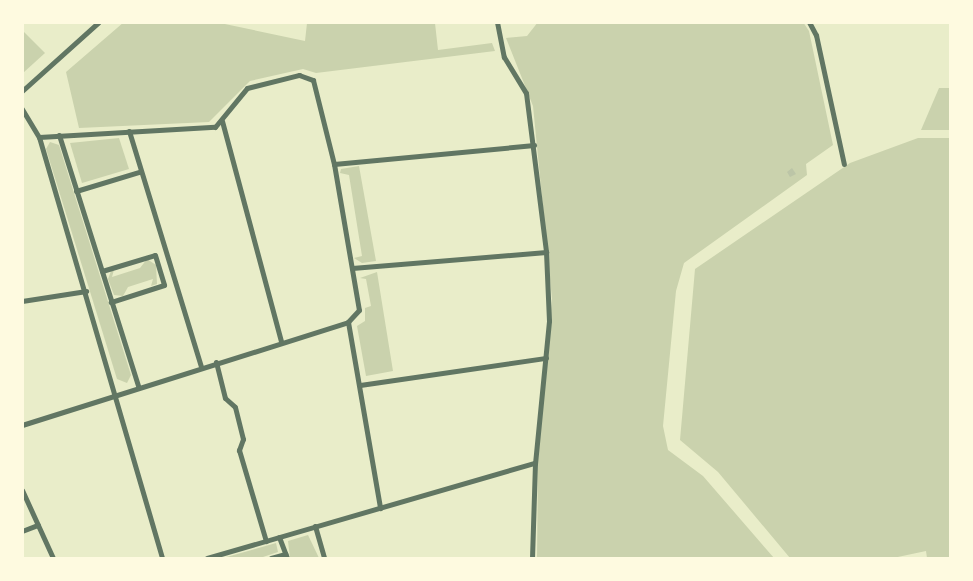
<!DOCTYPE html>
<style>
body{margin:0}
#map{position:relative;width:973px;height:581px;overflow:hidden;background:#e9edc9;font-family:"Varela Round",sans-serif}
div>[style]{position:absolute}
.green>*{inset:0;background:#cad2ad}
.building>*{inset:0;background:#bcc5a7}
.minor>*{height:5px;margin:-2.5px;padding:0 2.5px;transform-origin:2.5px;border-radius:2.5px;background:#617663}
span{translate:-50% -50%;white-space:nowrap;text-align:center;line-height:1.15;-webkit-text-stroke:4px #fefae0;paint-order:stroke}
.frame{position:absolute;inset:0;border:24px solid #fefae0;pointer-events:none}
</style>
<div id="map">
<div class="green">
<div style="clip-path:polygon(124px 22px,220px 23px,305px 41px,307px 23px,435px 23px,438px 50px,492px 43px,495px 51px,316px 73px,303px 69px,250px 81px,209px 122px,79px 128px,66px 72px)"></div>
<div style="clip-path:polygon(538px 22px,803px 22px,809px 31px,833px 145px,806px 164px,807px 175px,684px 263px,676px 291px,663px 426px,668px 450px,703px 476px,774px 558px,537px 558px,538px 459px,552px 299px,533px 106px,506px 38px,527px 36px)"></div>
<div style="clip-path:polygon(23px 31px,45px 53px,23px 73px,22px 73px)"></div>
<div style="clip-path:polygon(939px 88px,950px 88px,950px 130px,921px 130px)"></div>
<div style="clip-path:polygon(119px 138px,129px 169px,82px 183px,70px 143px)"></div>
<div style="clip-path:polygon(918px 138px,950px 138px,950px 558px,927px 558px,926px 551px,893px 558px,790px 558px,718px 472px,680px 440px,695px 269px,850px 163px)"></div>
<div style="clip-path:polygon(50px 142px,59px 145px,131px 375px,127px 383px,117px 379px,46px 149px)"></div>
<div style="clip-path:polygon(359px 166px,376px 261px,362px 263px,354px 258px,362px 256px,349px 175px,340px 173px,341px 169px)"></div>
<div style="clip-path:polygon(147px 259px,156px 265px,157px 284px,151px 286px,153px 279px,128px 287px,123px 296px,114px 295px,108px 279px,111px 271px,114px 270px,112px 277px,140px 268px)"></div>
<div style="clip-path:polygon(377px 272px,393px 371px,366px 376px,357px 326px,365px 321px,365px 308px,371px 306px,366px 279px,360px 278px)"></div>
<div style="clip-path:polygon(308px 535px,319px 558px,290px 558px,288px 541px)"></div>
<div style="clip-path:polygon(276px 543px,278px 552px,260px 558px,223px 558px)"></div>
</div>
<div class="building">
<div style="clip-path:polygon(792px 168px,796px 174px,790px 177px,787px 172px)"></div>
</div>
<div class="minor">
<div style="left:497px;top:22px;width:36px;rotate:79deg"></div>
<div style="left:504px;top:57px;width:42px;rotate:58.6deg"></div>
<div style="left:526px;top:93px;width:160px;rotate:82.8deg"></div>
<div style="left:546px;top:252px;width:69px;rotate:87.5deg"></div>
<div style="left:549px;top:321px;width:143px;rotate:95.6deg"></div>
<div style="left:535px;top:463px;width:95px;rotate:91.8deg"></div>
<div style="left:809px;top:22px;width:15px;rotate:62deg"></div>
<div style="left:816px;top:35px;width:132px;rotate:77.8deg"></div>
<div style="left:22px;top:91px;width:103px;rotate:-41.9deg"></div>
<div style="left:22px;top:109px;width:33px;rotate:59deg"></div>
<div style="left:39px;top:137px;width:439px;rotate:73.7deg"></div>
<div style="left:222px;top:121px;width:228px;rotate:75deg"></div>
<div style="left:129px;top:131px;width:247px;rotate:73deg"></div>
<div style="left:59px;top:135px;width:263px;rotate:72.5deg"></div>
<div style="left:39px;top:137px;width:176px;rotate:-3.3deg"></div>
<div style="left:215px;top:127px;width:50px;rotate:-50.6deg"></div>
<div style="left:247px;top:88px;width:54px;rotate:-14deg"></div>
<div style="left:299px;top:75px;width:15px;rotate:20deg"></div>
<div style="left:313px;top:80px;width:87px;rotate:76deg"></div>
<div style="left:334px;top:164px;width:148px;rotate:80.3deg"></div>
<div style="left:359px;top:310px;width:16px;rotate:133deg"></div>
<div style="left:348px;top:322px;width:189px;rotate:80.2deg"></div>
<div style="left:334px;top:164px;width:201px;rotate:-5.4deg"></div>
<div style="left:76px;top:191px;width:66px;rotate:-16.8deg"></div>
<div style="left:352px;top:268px;width:195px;rotate:-4.7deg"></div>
<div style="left:102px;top:271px;width:55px;rotate:-16.8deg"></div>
<div style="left:155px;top:255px;width:31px;rotate:73deg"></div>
<div style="left:164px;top:285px;width:56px;rotate:162.2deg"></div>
<div style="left:22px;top:301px;width:65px;rotate:-8.9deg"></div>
<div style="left:216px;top:362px;width:37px;rotate:76deg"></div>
<div style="left:225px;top:398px;width:13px;rotate:42deg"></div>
<div style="left:235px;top:407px;width:33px;rotate:76deg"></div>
<div style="left:243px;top:439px;width:12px;rotate:110deg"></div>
<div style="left:239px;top:450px;width:95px;rotate:73.5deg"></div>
<div style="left:360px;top:385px;width:188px;rotate:-8.3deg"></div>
<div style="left:22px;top:425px;width:342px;rotate:-17.5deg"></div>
<div style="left:22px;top:490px;width:75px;rotate:65.5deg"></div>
<div style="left:315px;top:526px;width:33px;rotate:74deg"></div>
<div style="left:22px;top:531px;width:17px;rotate:-21deg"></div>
<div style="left:279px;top:537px;width:22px;rotate:69deg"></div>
<div style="left:207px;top:558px;width:341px;rotate:-16.2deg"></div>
<div style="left:271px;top:558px;width:15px;rotate:-16deg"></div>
</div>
<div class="frame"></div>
</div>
